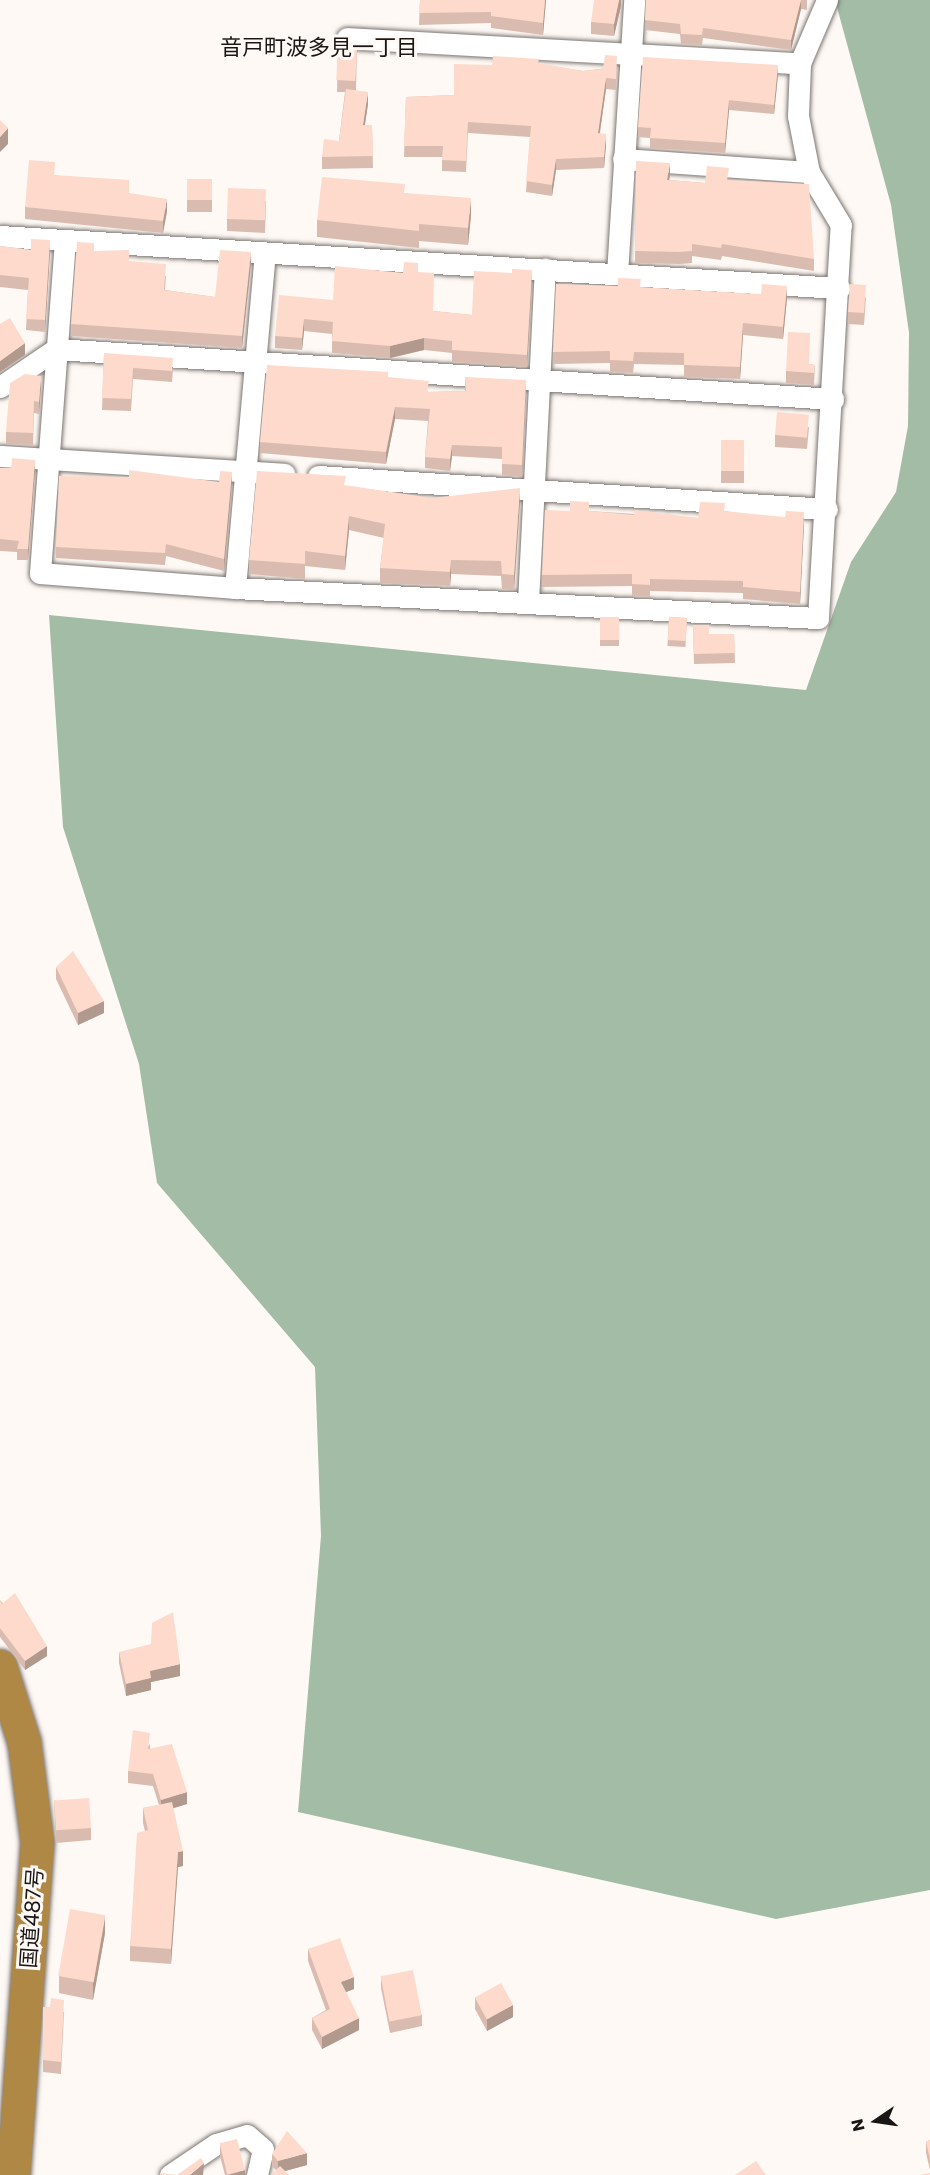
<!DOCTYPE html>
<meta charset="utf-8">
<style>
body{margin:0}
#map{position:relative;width:930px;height:2175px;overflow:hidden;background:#fef9f5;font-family:Poppins,"Noto Sans JP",sans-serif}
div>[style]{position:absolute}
.forest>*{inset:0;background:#a2bca5}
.roads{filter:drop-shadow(0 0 2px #7b7470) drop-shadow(0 0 2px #7b7470)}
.street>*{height:21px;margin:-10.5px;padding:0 10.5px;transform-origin:10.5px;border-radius:10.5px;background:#fff}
.highway>*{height:33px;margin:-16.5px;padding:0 16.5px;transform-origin:16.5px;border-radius:16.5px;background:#af8846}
.wall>*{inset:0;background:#dabbaf;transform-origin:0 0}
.shaded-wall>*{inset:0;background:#b1998e}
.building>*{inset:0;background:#fddacb;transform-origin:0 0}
span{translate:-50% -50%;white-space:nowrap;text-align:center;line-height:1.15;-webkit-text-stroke:6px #fef9f5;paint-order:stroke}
.street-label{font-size:21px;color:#191715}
.neighbourhood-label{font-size:22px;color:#191715}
.north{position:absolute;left:846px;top:2091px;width:60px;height:60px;-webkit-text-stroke:4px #fef9f5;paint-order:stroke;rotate:257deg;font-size:16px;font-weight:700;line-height:24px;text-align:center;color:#191715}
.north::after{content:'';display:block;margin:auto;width:21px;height:27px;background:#191715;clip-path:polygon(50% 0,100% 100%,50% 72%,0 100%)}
</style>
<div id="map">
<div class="forest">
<div style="clip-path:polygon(835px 0,930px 0,930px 1890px,776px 1919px,298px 1812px,321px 1536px,315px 1367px,157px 1183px,139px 1064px,63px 827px,49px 615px,806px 690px,851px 562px,896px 492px,908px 426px,909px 333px,891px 205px)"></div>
</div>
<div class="roads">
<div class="street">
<div style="left:347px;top:38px;width:454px;rotate:3.2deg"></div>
<div style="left:623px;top:159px;width:186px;rotate:4deg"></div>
<div style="left:0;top:236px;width:841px;rotate:3.55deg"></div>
<div style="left:65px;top:240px;width:334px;rotate:94.3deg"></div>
<div style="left:40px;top:573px;width:196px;rotate:4.4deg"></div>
<div style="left:235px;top:588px;width:584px;rotate:2.95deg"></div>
<div style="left:818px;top:618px;width:394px;rotate:-86.7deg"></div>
<div style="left:841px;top:225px;width:62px;rotate:-121.1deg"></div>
<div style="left:809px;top:172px;width:57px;rotate:-101.1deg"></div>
<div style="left:798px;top:116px;width:53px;rotate:-87.8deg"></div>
<div style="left:800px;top:63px;width:69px;rotate:-66.8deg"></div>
<div style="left:617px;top:274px;width:275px;rotate:-86.4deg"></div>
<div style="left:0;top:387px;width:68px;rotate:-34.2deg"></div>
<div style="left:56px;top:349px;width:779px;rotate:3.68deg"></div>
<div style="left:0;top:456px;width:285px;rotate:3.6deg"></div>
<div style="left:318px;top:476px;width:510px;rotate:3.71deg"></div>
<div style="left:235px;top:588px;width:335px;rotate:-84.9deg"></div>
<div style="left:528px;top:602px;width:334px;rotate:-87.1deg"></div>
<div style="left:170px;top:2175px;width:55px;rotate:-34deg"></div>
<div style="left:216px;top:2144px;width:32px;rotate:-16deg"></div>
<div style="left:247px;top:2135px;width:21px;rotate:41deg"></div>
<div style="left:263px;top:2149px;width:27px;rotate:103deg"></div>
</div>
<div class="highway">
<div style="left:0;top:1666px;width:80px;rotate:72.5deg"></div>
<div style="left:24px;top:1742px;width:101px;rotate:82.6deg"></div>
<div style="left:37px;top:1842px;width:334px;rotate:94.1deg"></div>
</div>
</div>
<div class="wall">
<div style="clip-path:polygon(420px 0,546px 0,543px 35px,491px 28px,491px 23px,419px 25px)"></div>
<div style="clip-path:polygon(621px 0,621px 6px,614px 36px,591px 34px,591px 22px)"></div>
<div style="clip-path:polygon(646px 0,807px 0,807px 10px,801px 9px,791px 50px,703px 38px,702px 45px,681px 44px,680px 34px,645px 30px)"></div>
<div style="clip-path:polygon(338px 47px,357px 48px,356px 90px,368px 104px,365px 125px,372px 125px,373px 168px,322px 169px,322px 157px,339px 141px,345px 92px,337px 92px)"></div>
<div style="clip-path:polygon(539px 64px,583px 71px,617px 67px,616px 90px,606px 89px,600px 133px,606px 145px,604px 168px,556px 170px,552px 196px,526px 192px,530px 137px,468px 133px,466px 172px,442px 171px,442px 157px,404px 157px,406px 97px,454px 95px,492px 65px)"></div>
<div style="clip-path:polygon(778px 75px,774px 114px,729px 110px,725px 153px,650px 148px,650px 138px,638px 137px,638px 127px)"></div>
<div style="clip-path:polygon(636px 161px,670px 175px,669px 180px,705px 183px,729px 180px,814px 259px,814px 271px,722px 256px,721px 260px,692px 256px,692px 263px,680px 264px,635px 263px)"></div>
<div style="clip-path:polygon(55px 175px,129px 193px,167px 211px,163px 233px,25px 219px,25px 207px)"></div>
<div style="left:212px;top:179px;width:33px;height:25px;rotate:90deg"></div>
<div style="clip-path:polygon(405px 193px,471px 215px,468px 245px,419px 241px,419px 248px,317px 237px,317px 220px)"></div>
<div style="clip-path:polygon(266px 201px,265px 233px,227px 231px,227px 219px)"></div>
<div style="clip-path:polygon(0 246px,50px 252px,45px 332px,26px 330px,28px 290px,0 287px)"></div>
<div style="clip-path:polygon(94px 251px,129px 261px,166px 276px,165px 290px,215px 297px,251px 264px,242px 348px,71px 336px,71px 324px)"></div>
<div style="clip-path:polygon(418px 272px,433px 311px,472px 315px,532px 282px,527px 367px,452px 362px,452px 353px,424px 350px,390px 358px,332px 353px,332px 334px,304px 331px,302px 350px,275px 348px,275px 336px,333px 300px,403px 273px)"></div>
<div style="clip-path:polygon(618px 286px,787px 298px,783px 339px,743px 335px,740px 379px,684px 377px,684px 365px,634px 364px,633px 373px,610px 372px,610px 363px,553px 364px,553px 352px)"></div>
<div style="clip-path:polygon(866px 297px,864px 325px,848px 324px,848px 312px)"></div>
<div style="clip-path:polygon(104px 353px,173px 369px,172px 382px,133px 379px,131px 411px,102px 410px)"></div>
<div style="clip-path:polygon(809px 364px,815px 365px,814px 385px,786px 383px,786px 371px)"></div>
<div style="clip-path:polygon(388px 377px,429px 392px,465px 391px,465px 377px,526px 392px,522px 477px,502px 475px,502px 459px,452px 456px,450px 471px,425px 468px,425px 457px,428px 421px,395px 419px,386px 464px,260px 453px,260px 442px)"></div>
<div style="clip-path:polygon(41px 388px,39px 414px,34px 413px,33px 445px,6px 444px,6px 432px)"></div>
<div style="clip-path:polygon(809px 427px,807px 449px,775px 447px,775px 435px)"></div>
<div style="left:721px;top:440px;width:23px;height:43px"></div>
<div style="clip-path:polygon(0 468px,35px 471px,28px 560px,17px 560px,17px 552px,0 551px)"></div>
<div style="clip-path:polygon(129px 477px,232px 484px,224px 571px,166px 556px,165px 565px,56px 558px,56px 547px)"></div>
<div style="clip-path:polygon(346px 486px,432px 498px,520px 502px,514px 590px,502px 589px,501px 576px,451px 574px,450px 586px,380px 583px,380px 568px,384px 538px,349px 530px,345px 570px,305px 566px,305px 579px,249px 574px,249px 560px)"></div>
<div style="clip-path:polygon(589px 511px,698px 518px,725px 511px,804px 524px,800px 604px,743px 599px,743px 593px,650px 591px,650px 597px,632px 596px,632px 586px,542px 587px,542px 575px)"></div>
<div style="left:600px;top:617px;width:19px;height:29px"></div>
<div style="left:669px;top:617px;width:18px;height:29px;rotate:3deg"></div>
<div style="clip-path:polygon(693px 625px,709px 634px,734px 634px,735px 663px,694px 664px)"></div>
<div style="clip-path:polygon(56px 967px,104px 1013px,78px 1025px,56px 979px)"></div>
<div style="clip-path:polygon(0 1600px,47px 1656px,25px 1670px,0 1637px)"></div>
<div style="clip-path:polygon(119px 1652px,180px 1676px,151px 1682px,151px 1690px,126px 1696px,119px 1663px)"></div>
<div style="clip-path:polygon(150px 1744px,150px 1749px,187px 1804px,173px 1808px,183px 1866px,178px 1867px,171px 1964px,130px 1961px,130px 1946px,145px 1831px,143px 1823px,143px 1808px,159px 1805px,153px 1786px,128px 1783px,128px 1771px)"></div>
<div style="clip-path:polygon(54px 1800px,91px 1828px,91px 1840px,56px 1843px)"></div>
<div style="clip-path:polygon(105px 1933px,93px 2000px,59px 1993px,59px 1976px)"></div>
<div style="clip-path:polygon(308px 1949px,354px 1989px,346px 1992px,359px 2030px,322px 2049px,312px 2030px,312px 2018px,326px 2010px,308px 1961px)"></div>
<div style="clip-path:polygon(381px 1976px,422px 2015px,422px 2026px,390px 2033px,381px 1988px)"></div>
<div style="clip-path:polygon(475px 1997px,513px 2017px,487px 2031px,475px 2009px)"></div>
<div style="clip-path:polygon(43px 2007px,64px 2012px,61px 2074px,43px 2072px)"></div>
<div style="clip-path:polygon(930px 2140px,930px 2170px,926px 2153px,926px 2142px)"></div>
<div style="clip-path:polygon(220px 2145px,245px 2175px,225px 2175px,220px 2156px)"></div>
<div style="clip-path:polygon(272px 2154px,307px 2165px,285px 2171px,276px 2170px,272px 2166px)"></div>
</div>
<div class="shaded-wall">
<div style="clip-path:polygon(545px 0,546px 0,543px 35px,543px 23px)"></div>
<div style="clip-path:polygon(619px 0,621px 0,621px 6px,614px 36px,614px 24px)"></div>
<div style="clip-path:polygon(801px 0,801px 9px,791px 50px,791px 40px)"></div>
<div style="clip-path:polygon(778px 65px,778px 75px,774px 114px,774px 105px)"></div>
<div style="clip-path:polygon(606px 78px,606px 89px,598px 144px,598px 133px)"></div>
<div style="clip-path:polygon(368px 92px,368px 104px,363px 137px,363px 125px)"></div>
<div style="clip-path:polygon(729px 100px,729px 110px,725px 153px,725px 143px)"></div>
<div style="clip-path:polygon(8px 128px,8px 144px,0 152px,0 137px)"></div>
<div style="clip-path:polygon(606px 134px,606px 145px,604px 168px,604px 157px)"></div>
<div style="clip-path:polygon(556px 159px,556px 170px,552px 196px,552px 185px)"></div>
<div style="clip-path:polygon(670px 163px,670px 175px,667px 192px,667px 180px)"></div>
<div style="clip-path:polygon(471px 198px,471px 215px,468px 245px,468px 228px)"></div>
<div style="clip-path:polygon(167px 199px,167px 211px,163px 233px,163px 221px)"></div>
<div style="clip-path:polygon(50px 240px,50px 252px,45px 332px,45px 320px)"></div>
<div style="clip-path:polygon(251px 252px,251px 264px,242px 348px,242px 336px)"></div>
<div style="clip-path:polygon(532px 270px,532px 282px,527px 367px,527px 355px)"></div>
<div style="clip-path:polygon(787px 286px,787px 298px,783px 339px,783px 327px)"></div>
<div style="clip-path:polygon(304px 319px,304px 331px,302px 350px,302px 338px)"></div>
<div style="clip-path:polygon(743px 323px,743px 335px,740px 379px,740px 367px)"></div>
<div style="clip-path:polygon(424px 338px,424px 350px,390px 358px,390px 346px)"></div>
<div style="clip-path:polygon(25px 343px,25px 355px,0 372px,0 361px)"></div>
<div style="clip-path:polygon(41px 376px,41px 388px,39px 414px,39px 402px)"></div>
<div style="clip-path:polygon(526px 380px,526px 392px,522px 477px,522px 465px)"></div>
<div style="clip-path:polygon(395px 407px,395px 419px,386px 464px,386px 452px)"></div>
<div style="clip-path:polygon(452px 445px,452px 456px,450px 471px,450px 459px)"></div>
<div style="clip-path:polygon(35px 460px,35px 471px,28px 560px,28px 549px)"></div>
<div style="clip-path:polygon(232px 472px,232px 484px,224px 571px,224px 559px)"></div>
<div style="clip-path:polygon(520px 488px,520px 502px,514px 590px,514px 575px)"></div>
<div style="clip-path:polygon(804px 512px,804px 524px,800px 604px,800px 592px)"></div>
<div style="clip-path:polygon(349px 516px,349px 530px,345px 570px,345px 556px)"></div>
<div style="clip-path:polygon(451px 560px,451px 574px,450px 586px,450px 572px)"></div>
<div style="clip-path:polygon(104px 1001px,104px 1013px,78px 1025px,78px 1013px)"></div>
<div style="clip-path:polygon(47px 1646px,47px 1656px,25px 1670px,25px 1661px)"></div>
<div style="clip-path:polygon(180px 1664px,180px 1676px,151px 1682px,151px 1690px,126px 1696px,126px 1684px,150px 1671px)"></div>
<div style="clip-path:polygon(187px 1792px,187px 1804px,161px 1812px,161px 1800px)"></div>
<div style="clip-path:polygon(183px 1851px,183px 1866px,178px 1867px,171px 1964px,171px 1949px,178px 1852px)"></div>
<div style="clip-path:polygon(105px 1915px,105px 1933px,93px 2000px,93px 1982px)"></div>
<div style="clip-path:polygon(354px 1977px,354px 1989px,341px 1994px,341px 1982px)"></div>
<div style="clip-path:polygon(513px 2005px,513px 2017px,487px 2031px,487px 2019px)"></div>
<div style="clip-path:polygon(359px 2018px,359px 2030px,322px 2049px,322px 2037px)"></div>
<div style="clip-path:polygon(307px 2153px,307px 2165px,278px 2173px,278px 2161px)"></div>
<div style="clip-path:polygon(204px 2163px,203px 2175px,190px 2175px)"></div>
<div style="clip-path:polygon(245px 2170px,245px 2175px,229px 2175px)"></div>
</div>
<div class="building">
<div style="clip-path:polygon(420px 0,545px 0,543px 23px,491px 16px,491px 12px,419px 13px)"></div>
<div style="clip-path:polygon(594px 0,619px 0,614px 24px,591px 22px)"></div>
<div style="clip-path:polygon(646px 0,801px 0,791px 40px,703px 28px,702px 35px,681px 34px,680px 24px,645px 20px)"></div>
<div style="left:338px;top:47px;width:19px;height:33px;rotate:3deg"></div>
<div style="clip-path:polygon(605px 55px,617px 56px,616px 79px,606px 78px,598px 133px,606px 134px,604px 157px,556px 159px,552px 185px,526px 181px,531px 126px,468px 122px,466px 161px,442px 160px,443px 146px,404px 146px,406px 97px,454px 95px,454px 64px,492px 65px,493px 56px,539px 59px,538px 63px,583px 71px,603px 69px)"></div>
<div style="clip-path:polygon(643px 57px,778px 65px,774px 105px,729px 100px,725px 143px,650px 138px,651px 128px,638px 127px)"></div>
<div style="clip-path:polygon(346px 89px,368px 92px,363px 125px,372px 125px,373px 156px,322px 157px,324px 139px,339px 141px)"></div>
<div style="clip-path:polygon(0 120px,8px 128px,0 137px)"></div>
<div style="clip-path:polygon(29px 160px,55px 162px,54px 175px,129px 180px,129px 193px,167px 199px,163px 221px,25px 207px)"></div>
<div style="clip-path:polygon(636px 161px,670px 163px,667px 180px,705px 183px,707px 166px,729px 168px,727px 180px,809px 184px,814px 259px,722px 244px,721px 248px,692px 244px,692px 251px,680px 252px,635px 251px)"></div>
<div style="clip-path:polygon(322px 177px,405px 184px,404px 193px,471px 198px,468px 228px,419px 224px,419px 231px,317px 220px)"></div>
<div style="left:212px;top:179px;width:21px;height:25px;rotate:90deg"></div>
<div style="left:228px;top:188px;width:38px;height:31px;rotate:2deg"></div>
<div style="clip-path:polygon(31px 239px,50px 240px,45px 320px,26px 319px,29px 278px,0 275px,0 246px,31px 250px)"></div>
<div style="clip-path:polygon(77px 242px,94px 243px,94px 251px,129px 250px,129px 261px,166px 264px,164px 290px,215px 297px,220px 250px,251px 252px,242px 336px,71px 324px)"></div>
<div style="clip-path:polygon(404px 262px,418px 263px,418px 272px,434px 273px,433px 311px,472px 315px,474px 271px,512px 273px,512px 269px,532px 270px,527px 355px,452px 350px,452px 341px,424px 338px,390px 346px,332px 341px,333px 322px,304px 319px,302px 338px,275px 336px,279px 295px,333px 300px,335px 266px,403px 273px)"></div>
<div style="clip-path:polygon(618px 278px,641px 279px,640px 287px,761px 294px,762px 284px,787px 286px,783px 327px,743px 323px,740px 367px,684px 365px,684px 353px,634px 352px,633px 361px,610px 360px,610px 351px,553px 352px,556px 284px,618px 286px)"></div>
<div style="left:850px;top:284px;width:16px;height:28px;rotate:4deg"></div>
<div style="clip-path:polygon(10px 318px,25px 343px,0 361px,0 324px)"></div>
<div style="clip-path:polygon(788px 332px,810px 333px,809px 364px,815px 365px,814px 373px,786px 371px)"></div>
<div style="clip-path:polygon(104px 353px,173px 358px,172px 371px,133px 368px,131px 399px,102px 398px)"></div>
<div style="clip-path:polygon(267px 365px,388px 372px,388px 377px,429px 381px,427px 392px,466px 391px,465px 377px,526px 380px,522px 465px,502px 464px,502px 447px,452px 445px,450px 459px,425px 457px,430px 409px,395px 407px,386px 452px,260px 442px)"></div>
<div style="clip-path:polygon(25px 374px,41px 376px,39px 402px,34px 401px,33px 433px,6px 432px,10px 383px)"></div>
<div style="left:777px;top:412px;width:32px;height:23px;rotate:5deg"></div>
<div style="left:721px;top:440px;width:23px;height:31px"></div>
<div style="clip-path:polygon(12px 458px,35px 460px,28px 549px,17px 549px,19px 541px,0 539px,0 468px,11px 468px)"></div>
<div style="clip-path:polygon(129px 470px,219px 482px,220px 471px,232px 472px,224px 559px,166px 544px,165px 553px,56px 547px,59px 476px,129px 477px)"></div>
<div style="clip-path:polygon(257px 471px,346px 476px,344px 485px,432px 498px,520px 488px,514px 575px,502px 574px,501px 561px,451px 560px,450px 572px,380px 568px,385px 524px,349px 516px,345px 556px,305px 551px,305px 564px,249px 560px)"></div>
<div style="clip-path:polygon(570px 501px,589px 502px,589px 511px,634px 515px,635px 510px,698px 518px,700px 502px,725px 503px,724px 511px,785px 517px,786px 511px,804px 512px,800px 592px,743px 587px,743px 581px,650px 579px,650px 585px,632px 584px,632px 574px,542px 575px,545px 510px,570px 511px)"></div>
<div style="left:600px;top:617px;width:19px;height:23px"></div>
<div style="left:669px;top:617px;width:18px;height:23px;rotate:3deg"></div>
<div style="clip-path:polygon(693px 625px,709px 625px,709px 634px,734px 634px,735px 653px,694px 654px)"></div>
<div style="clip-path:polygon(73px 951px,104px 1001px,78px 1013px,56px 967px)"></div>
<div style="clip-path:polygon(15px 1593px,47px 1646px,25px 1661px,0 1628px,0 1600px,2px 1604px)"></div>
<div style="clip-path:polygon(173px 1612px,180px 1664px,150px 1671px,151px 1678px,126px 1684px,119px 1652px,151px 1644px,152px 1623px)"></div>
<div style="clip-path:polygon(133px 1730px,150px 1733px,148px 1749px,172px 1744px,187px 1792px,161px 1800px,153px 1774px,128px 1771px)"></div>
<div style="left:89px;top:1798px;width:30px;height:35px;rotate:86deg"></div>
<div style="clip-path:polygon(172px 1802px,183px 1851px,178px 1852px,171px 1949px,130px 1946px,137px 1833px,148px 1830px,143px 1808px)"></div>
<div style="left:70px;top:1909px;width:36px;height:68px;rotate:10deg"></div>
<div style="clip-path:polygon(340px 1938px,354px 1977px,341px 1982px,359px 2018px,322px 2037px,312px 2018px,330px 2009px,308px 1949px)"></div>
<div style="left:413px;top:1970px;width:46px;height:33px;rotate:79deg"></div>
<div style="left:501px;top:1983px;width:25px;height:30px;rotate:61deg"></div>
<div style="clip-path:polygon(51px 1998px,64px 2000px,61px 2062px,43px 2060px,43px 2007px,50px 2007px)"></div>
<div style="clip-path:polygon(287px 2131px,307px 2153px,278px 2161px,272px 2154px)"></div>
<div style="left:237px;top:2139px;width:32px;height:18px;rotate:76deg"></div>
<div style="clip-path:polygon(930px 2140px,930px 2159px,926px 2142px)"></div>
<div style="clip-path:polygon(201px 2158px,204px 2163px,190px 2175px,159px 2175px,162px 2173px,177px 2175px)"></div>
<div style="clip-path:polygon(756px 2161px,766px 2175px,735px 2175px)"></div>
<div style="clip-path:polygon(280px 2166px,289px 2175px,271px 2175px)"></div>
<div style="clip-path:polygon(930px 2173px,930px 2175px,920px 2175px)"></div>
</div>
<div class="street-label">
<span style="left:32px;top:1918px;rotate:-86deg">国道487号</span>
</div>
<div class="neighbourhood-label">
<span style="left:319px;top:48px">音戸町波多見一丁目</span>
</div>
<div class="north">N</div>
</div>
